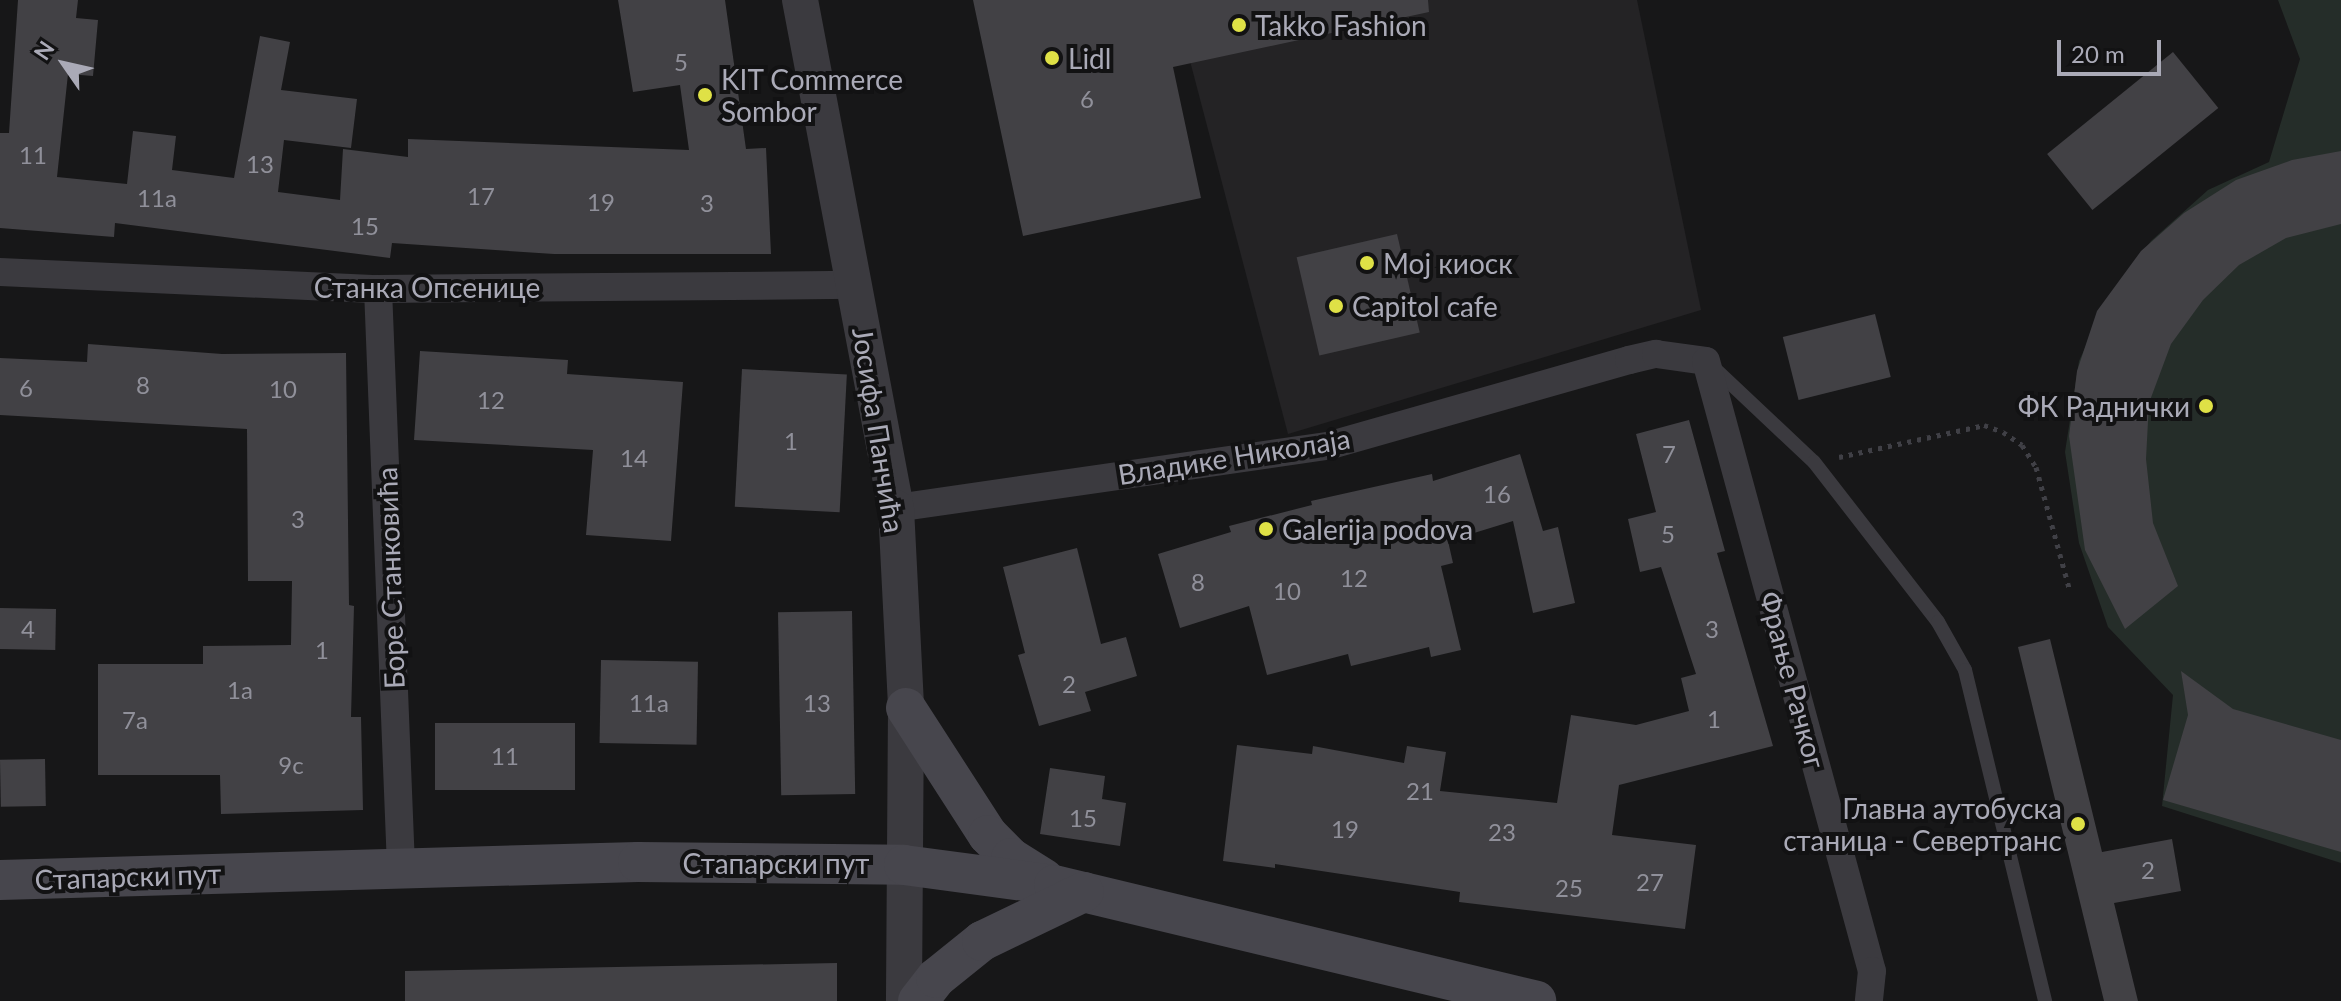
<!DOCTYPE html>
<meta charset="utf-8">
<style>
body{margin:0}
#map{position:relative;width:2341px;height:1001px;overflow:hidden;background:#171718;font-family:Lato,sans-serif}
div>[style]{position:absolute}
.built>*{inset:0;background:#242325}
.green>*{inset:0;background:#252d29}
.building>*{inset:0;background:#424145;transform-origin:0 0}
.path>*{height:5px;margin-top:-2.5px;transform-origin:0;background:repeating-linear-gradient(90deg,#404046 0 4px,transparent 0 10px)}
.service>*{height:14px;margin:-7px;padding:0 7px;transform-origin:7px;border-radius:7px;background:#3b3a3f}
.minor>*{height:28px;margin:-14px;padding:0 14px;transform-origin:14px;border-radius:14px;background:#3b3a3f}
.tertiary>*{height:36px;margin:-18px;padding:0 18px;transform-origin:18px;border-radius:18px;background:#3b3a3f}
.secondary>*{height:40px;margin:-20px;padding:0 20px;transform-origin:20px;border-radius:20px;background:#47464d}
.dots>*{width:22px;height:22px;translate:-50% -50%;box-sizing:border-box;border:4px solid #121213;border-radius:50%}
span{translate:-50% -50%;white-space:nowrap;text-align:center;line-height:1.15;-webkit-text-stroke:8px #121213;paint-order:stroke}
.number-label{font-size:24px;color:#90909a}
.number-label span{-webkit-text-stroke-width:0}
.poi-label{font-size:28px;color:#aaaab7}
.left{translate:0 -50%;text-align:left}
.right{translate:-100% -50%;text-align:right}
.street-label{font-size:28px;color:#aaaab7}
.north{position:absolute;left:24px;top:24px;width:80px;height:80px;-webkit-text-stroke:6px #121213;paint-order:stroke;rotate:304deg;font-size:22px;font-weight:700;line-height:32px;text-align:center;color:#aaaab7}
.north::after{content:'';display:block;margin:auto;width:28px;height:36px;background:#aaaab7;clip-path:polygon(50% 0,100% 100%,50% 72%,0 100%)}
.scale{position:absolute;left:2057px;top:40px;width:104px;height:36px;box-sizing:border-box;border:4px solid #aaaab7;border-top:0;padding-left:10px;font-size:24px;line-height:28px;white-space:nowrap;color:#aaaab7;-webkit-text-stroke:6px #121213;paint-order:stroke}
</style>
<div id="map">
<div class="built">
<div style="clip-path:polygon(1174px 0,1637px 0,1701px 310px,1288px 434px)"></div>
</div>
<div class="green">
<div style="clip-path:polygon(2278px 0,2341px 0,2341px 863px,2162px 806px,2173px 695px,2108px 627px,2079px 543px,2065px 452px,2079px 361px,2107px 300px,2151px 241px,2208px 190px,2269px 162px,2300px 59px)"></div>
</div>
<div class="building">
<div style="clip-path:polygon(18px 0,78px 0,76px 18px,98px 20px,93px 76px,68px 74px,57px 177px,127px 184px,133px 131px,176px 136px,172px 170px,234px 178px,260px 36px,290px 42px,281px 90px,357px 99px,351px 148px,284px 140px,278px 192px,340px 200px,343px 149px,408px 157px,408px 139px,689px 150px,680px 85px,633px 92px,618px 0,725px 0,746px 149px,766px 148px,771px 254px,554px 254px,392px 243px,390px 258px,115px 223px,114px 237px,0 228px,0 133px,9px 133px)"></div>
<div style="clip-path:polygon(973px 0,1428px 0,1429px 12px,1173px 67px,1201px 198px,1023px 236px)"></div>
<div style="left:2173px;top:52px;width:72px;height:162px;rotate:51deg"></div>
<div style="clip-path:polygon(2341px 151px,2341px 224px,2286px 238px,2239px 265px,2203px 300px,2171px 344px,2149px 403px,2146px 459px,2153px 523px,2178px 586px,2125px 629px,2085px 550px,2069px 436px,2077px 371px,2097px 311px,2141px 251px,2184px 213px,2236px 180px,2292px 160px)"></div>
<div style="left:1397px;top:234px;width:101px;height:103px;rotate:77deg"></div>
<div style="left:1875px;top:314px;width:65px;height:95px;rotate:76deg"></div>
<div style="clip-path:polygon(88px 344px,222px 354px,346px 353px,349px 605px,354px 606px,351px 717px,361px 717px,363px 810px,221px 814px,220px 775px,98px 775px,98px 664px,203px 664px,203px 646px,291px 645px,292px 581px,248px 581px,247px 429px,0 415px,0 358px,87px 362px)"></div>
<div style="clip-path:polygon(420px 351px,568px 360px,567px 374px,683px 382px,671px 541px,586px 535px,593px 450px,414px 440px)"></div>
<div style="left:742px;top:369px;width:105px;height:138px;rotate:3deg"></div>
<div style="clip-path:polygon(1689px 420px,1725px 551px,1717px 553px,1773px 746px,1619px 785px,1612px 835px,1696px 845px,1685px 929px,1459px 902px,1460px 892px,1275px 864px,1275px 868px,1223px 861px,1237px 745px,1312px 754px,1313px 746px,1404px 763px,1407px 746px,1446px 752px,1440px 791px,1557px 803px,1571px 715px,1636px 725px,1689px 711px,1681px 678px,1696px 674px,1661px 567px,1640px 572px,1628px 519px,1656px 512px,1636px 434px)"></div>
<div style="clip-path:polygon(1520px 454px,1543px 531px,1558px 527px,1575px 603px,1533px 613px,1513px 521px,1448px 541px,1453px 563px,1441px 566px,1461px 650px,1431px 657px,1429px 647px,1351px 666px,1348px 654px,1267px 675px,1249px 606px,1180px 628px,1158px 554px,1231px 532px,1229px 526px,1312px 505px,1311px 501px,1432px 474px,1433px 481px)"></div>
<div style="clip-path:polygon(1077px 548px,1101px 644px,1126px 637px,1137px 676px,1085px 692px,1091px 711px,1039px 726px,1018px 655px,1025px 653px,1003px 567px)"></div>
<div style="left:0;top:608px;width:56px;height:41px;rotate:1deg"></div>
<div style="left:852px;top:611px;width:183px;height:74px;rotate:89deg"></div>
<div style="clip-path:polygon(2050px 639px,2102px 852px,2172px 839px,2181px 891px,2114px 903px,2138px 1001px,2104px 1001px,2018px 647px)"></div>
<div style="left:601px;top:660px;width:97px;height:83px;rotate:1deg"></div>
<div style="clip-path:polygon(2181px 671px,2233px 709px,2341px 740px,2341px 852px,2163px 800px,2188px 715px)"></div>
<div style="left:435px;top:723px;width:140px;height:67px"></div>
<div style="left:45px;top:759px;width:47px;height:45px;rotate:89deg"></div>
<div style="clip-path:polygon(1050px 768px,1105px 776px,1102px 799px,1126px 803px,1120px 846px,1040px 834px)"></div>
<div style="clip-path:polygon(837px 963px,837px 1001px,405px 1001px,405px 971px)"></div>
</div>
<div class="path">
<div style="left:1839px;top:457px;width:148px;rotate:-12.4deg"></div>
<div style="left:1984px;top:425px;width:20px;rotate:20deg"></div>
<div style="left:2003px;top:432px;width:23px;rotate:34deg"></div>
<div style="left:2022px;top:445px;width:26px;rotate:58deg"></div>
<div style="left:2036px;top:467px;width:129px;rotate:74.7deg"></div>
</div>
<div class="service">
<div style="left:1712px;top:366px;width:140px;rotate:43.3deg"></div>
<div style="left:1814px;top:462px;width:202px;rotate:52.2deg"></div>
<div style="left:1938px;top:622px;width:55px;rotate:60.6deg"></div>
<div style="left:1965px;top:670px;width:341px;rotate:76.4deg"></div>
</div>
<div class="minor">
<div style="left:0;top:272px;width:378px;rotate:2.6deg"></div>
<div style="left:378px;top:289px;width:476px;rotate:-0.5deg"></div>
<div style="left:378px;top:289px;width:578px;rotate:87.72deg"></div>
<div style="left:896px;top:508px;width:440px;rotate:-8.2deg"></div>
<div style="left:1331px;top:445px;width:310px;rotate:-15.9deg"></div>
<div style="left:1629px;top:360px;width:28px;rotate:-13deg"></div>
<div style="left:1656px;top:354px;width:50px;rotate:8deg"></div>
<div style="left:1706px;top:361px;width:632px;rotate:74.78deg"></div>
<div style="left:1872px;top:971px;width:30px;rotate:96deg"></div>
</div>
<div class="tertiary">
<div style="left:800px;top:0;width:517px;rotate:79.3deg"></div>
<div style="left:896px;top:508px;width:200px;rotate:87.1deg"></div>
<div style="left:906px;top:708px;width:293px;rotate:90.4deg"></div>
</div>
<div class="secondary">
<div style="left:906px;top:708px;width:151px;rotate:57.2deg"></div>
<div style="left:988px;top:835px;width:33px;rotate:45deg"></div>
<div style="left:1011px;top:858px;width:39px;rotate:32deg"></div>
<div style="left:0;top:880px;width:638px;rotate:-1.62deg"></div>
<div style="left:638px;top:862px;width:266px;rotate:0.6deg"></div>
<div style="left:904px;top:865px;width:151px;rotate:7.6deg"></div>
<div style="left:1054px;top:885px;width:496px;rotate:13.5deg"></div>
<div style="left:918px;top:1001px;width:29px;rotate:-52deg"></div>
<div style="left:936px;top:978px;width:59px;rotate:-38.8deg"></div>
<div style="left:982px;top:941px;width:113px;rotate:-25.7deg"></div>
</div>
<div class="dots">
<div style="left:1239px;top:25px;background:#dfe146"></div>
<div style="left:1052px;top:58px;background:#dfe146"></div>
<div style="left:705px;top:95px;background:#dfe146"></div>
<div style="left:1367px;top:263px;background:#dfe146"></div>
<div style="left:1336px;top:306px;background:#dfe146"></div>
<div style="left:2206px;top:406px;background:#dfe146"></div>
<div style="left:1266px;top:529px;background:#dfe146"></div>
<div style="left:2078px;top:824px;background:#dfe146"></div>
</div>
<div class="number-label">
<span style="left:681px;top:62px">5</span>
<span style="left:1087px;top:99px">6</span>
<span style="left:33px;top:155px">11</span>
<span style="left:260px;top:164px">13</span>
<span style="left:481px;top:196px">17</span>
<span style="left:157px;top:198px">11a</span>
<span style="left:601px;top:202px">19</span>
<span style="left:707px;top:203px">3</span>
<span style="left:365px;top:226px">15</span>
<span style="left:143px;top:385px">8</span>
<span style="left:26px;top:388px">6</span>
<span style="left:283px;top:389px">10</span>
<span style="left:491px;top:400px">12</span>
<span style="left:791px;top:441px">1</span>
<span style="left:1669px;top:454px">7</span>
<span style="left:634px;top:458px">14</span>
<span style="left:1497px;top:494px">16</span>
<span style="left:298px;top:519px">3</span>
<span style="left:1668px;top:534px">5</span>
<span style="left:1354px;top:578px">12</span>
<span style="left:1198px;top:582px">8</span>
<span style="left:1287px;top:591px">10</span>
<span style="left:28px;top:629px">4</span>
<span style="left:1712px;top:629px">3</span>
<span style="left:322px;top:650px">1</span>
<span style="left:1069px;top:684px">2</span>
<span style="left:240px;top:690px">1a</span>
<span style="left:649px;top:703px">11a</span>
<span style="left:817px;top:703px">13</span>
<span style="left:1714px;top:719px">1</span>
<span style="left:135px;top:720px">7a</span>
<span style="left:505px;top:756px">11</span>
<span style="left:291px;top:765px">9c</span>
<span style="left:1420px;top:791px">21</span>
<span style="left:1083px;top:818px">15</span>
<span style="left:1345px;top:829px">19</span>
<span style="left:1502px;top:832px">23</span>
<span style="left:2148px;top:870px">2</span>
<span style="left:1650px;top:882px">27</span>
<span style="left:1569px;top:888px">25</span>
</div>
<div class="poi-label">
<span class="left" style="left:1255px;top:25px">Takko Fashion</span>
<span class="left" style="left:1068px;top:58px">Lidl</span>
<span class="left" style="left:721px;top:95px">KIT Commerce<br>Sombor</span>
<span class="left" style="left:1383px;top:263px">Мој киоск</span>
<span class="left" style="left:1352px;top:306px">Capitol cafe</span>
<span class="right" style="left:2190px;top:406px">ФК Раднички</span>
<span class="left" style="left:1282px;top:529px">Galerija podova</span>
<span class="right" style="left:2062px;top:824px">Главна аутобуска<br>станица - Севертранс</span>
</div>
<div class="street-label">
<span style="left:427px;top:287px">Станка Опсенице</span>
<span style="left:879px;top:430px;rotate:81deg">Јосифа Панчића</span>
<span style="left:1234px;top:456px;rotate:-9deg">Владике Николаја</span>
<span style="left:390px;top:578px;rotate:-92deg">Боре Станковића</span>
<span style="left:1793px;top:680px;rotate:75deg">Фрање Рачког</span>
<span style="left:776px;top:863px">Стапарски пут</span>
<span style="left:128px;top:876px;rotate:-2deg">Стапарски пут</span>
</div>
<div class="north">N</div>
<div class="scale">20 m</div>
</div>
